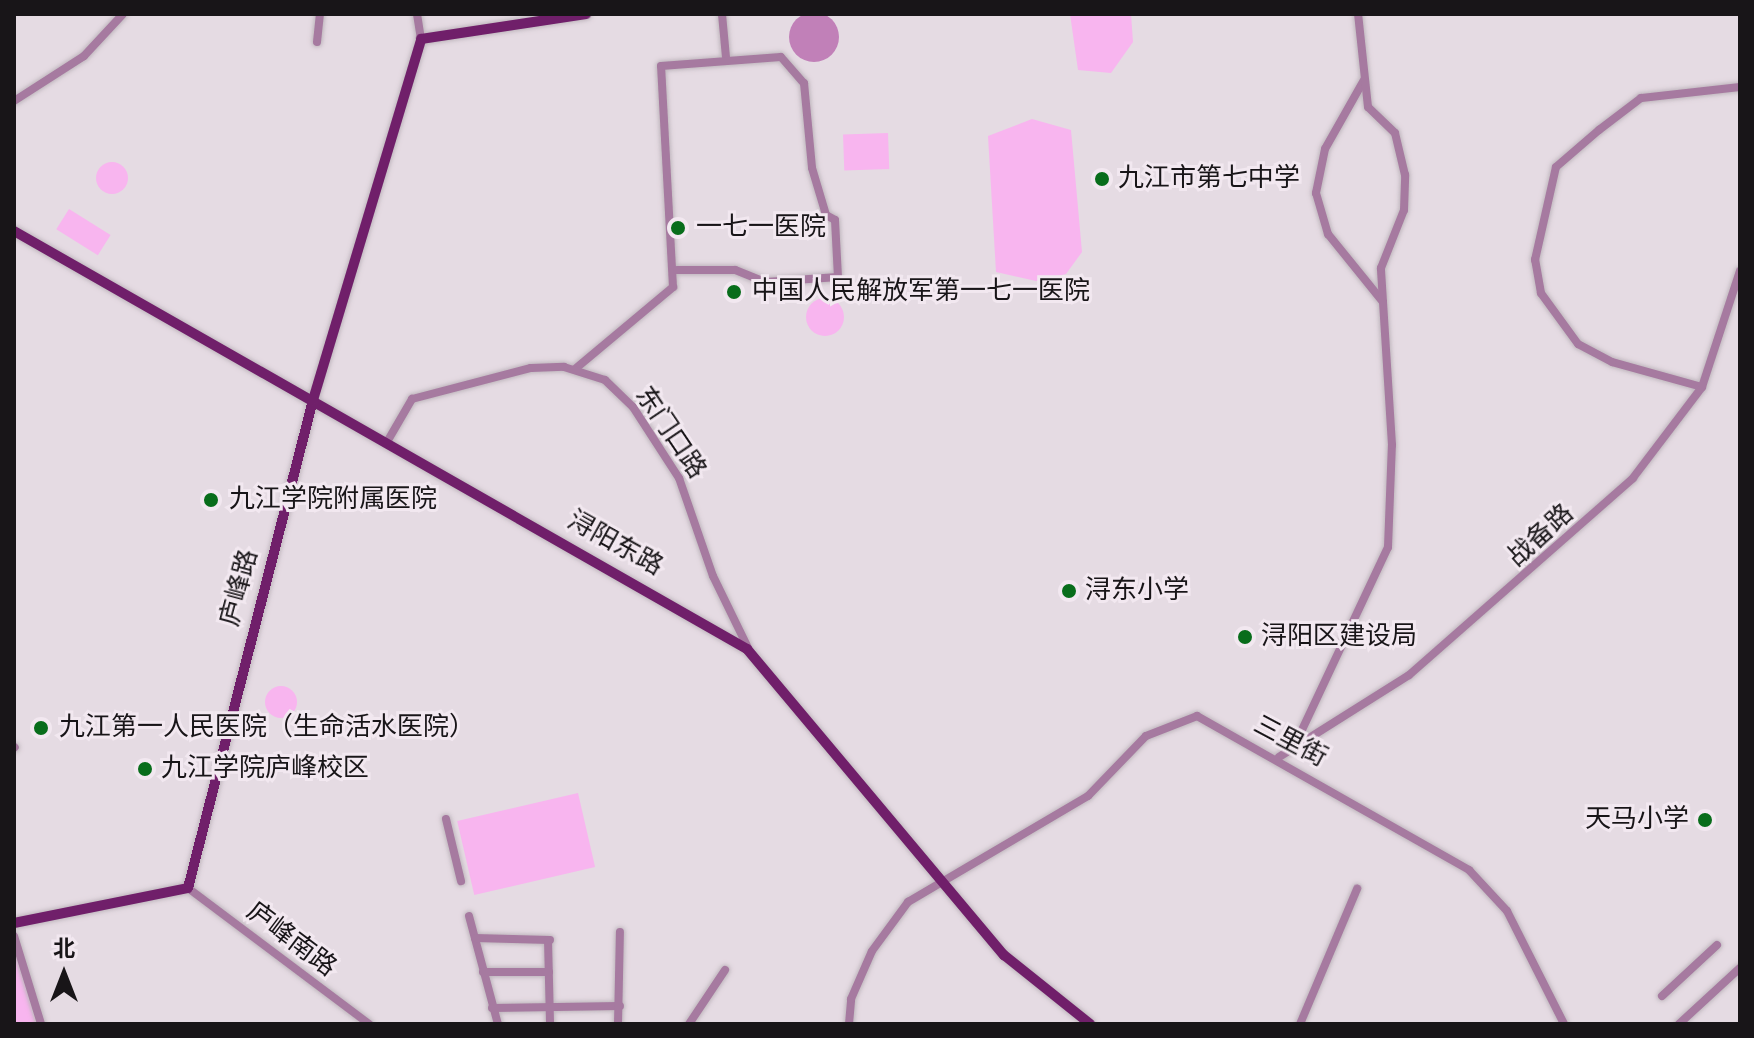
<!DOCTYPE html>
<meta charset="utf-8">
<style>
body{margin:0}
#map{position:relative;width:1754px;height:1038px;overflow:hidden;background:#e5dbe3;font-family:Spectral,"Noto Sans SC",serif}
div>[style]{position:absolute}
.green>*{inset:0;background:#f8b5ef;transform-origin:0 0}
.round{border-radius:50%}
.water>*{inset:0;background:#c180b8}
.roads{filter:drop-shadow(0 0 2px #c0b7be) drop-shadow(0 0 2px #c0b7be)}
.minor>*{height:8px;margin:-4px;padding:0 4px;transform-origin:4px;border-radius:4px;background:#a67aa0}
.major>*{height:10px;margin:-5px;padding:0 5px;transform-origin:5px;border-radius:5px;background:#701f6a}
.dots>*{width:22px;height:22px;translate:-50% -50%;box-sizing:border-box;border:4px solid #f2e8f0;border-radius:50%}
span{translate:-50% -50%;white-space:nowrap;text-align:center;line-height:1.15;-webkit-text-stroke:6px #f2e8f0;paint-order:stroke}
.poi-label{font-size:26px;color:#181518}
.left{translate:0 -50%;text-align:left}
.right{translate:-100% -50%;text-align:right}
.street-label{font-size:26px;color:#181518}
.frame{position:absolute;inset:0;border:16px solid #181518;pointer-events:none}
.north{position:absolute;left:24px;top:934px;width:80px;height:80px;-webkit-text-stroke:6px #f2e8f0;paint-order:stroke;rotate:0deg;font-size:22px;font-weight:700;line-height:32px;text-align:center;color:#181518}
.north::after{content:'';display:block;margin:auto;width:28px;height:36px;background:#181518;clip-path:polygon(50% 0,100% 100%,50% 72%,0 100%)}
</style>
<div id="map">
<div class="green">
<div style="clip-path:polygon(1070px 14px,1131px 14px,1133px 42px,1111px 73px,1078px 70px)"></div>
<div style="clip-path:polygon(1032px 119px,1071px 130px,1082px 252px,1066px 274px,1036px 281px,996px 272px,988px 136px)"></div>
<div style="left:888px;top:133px;width:36px;height:45px;rotate:88deg"></div>
<div class="round" style="left:96px;top:162px;width:32px;height:32px"></div>
<div style="left:69px;top:209px;width:49px;height:24px;rotate:32deg"></div>
<div class="round" style="left:806px;top:298px;width:38px;height:38px"></div>
<div class="round" style="left:265px;top:686px;width:32px;height:32px"></div>
<div style="left:578px;top:793px;width:76px;height:124px;rotate:77deg"></div>
<div style="clip-path:polygon(14px 949px,36px 1024px,14px 1024px)"></div>
</div>
<div class="water">
<div class="round" style="left:789px;top:12px;width:50px;height:50px"></div>
</div>
<div class="roads">
<div class="minor">
<div style="left:417px;top:14px;width:25px;rotate:81deg"></div>
<div style="left:722px;top:14px;width:43px;rotate:84.7deg"></div>
<div style="left:317px;top:42px;width:28px;rotate:-84deg"></div>
<div style="left:1364px;top:80px;width:79px;rotate:119.5deg"></div>
<div style="left:1325px;top:149px;width:45px;rotate:101.6deg"></div>
<div style="left:1316px;top:193px;width:43px;rotate:73.7deg"></div>
<div style="left:1328px;top:234px;width:87px;rotate:51deg"></div>
<div style="left:14px;top:101px;width:83px;rotate:-32.7deg"></div>
<div style="left:84px;top:56px;width:57px;rotate:-47.1deg"></div>
<div style="left:575px;top:369px;width:128px;rotate:-39.9deg"></div>
<div style="left:673px;top:287px;width:221px;rotate:-93.1deg"></div>
<div style="left:661px;top:66px;width:120px;rotate:-4.3deg"></div>
<div style="left:781px;top:57px;width:35px;rotate:49deg"></div>
<div style="left:804px;top:83px;width:85px;rotate:84.6deg"></div>
<div style="left:812px;top:168px;width:49px;rotate:73.4deg"></div>
<div style="left:826px;top:215px;width:10px;rotate:29deg"></div>
<div style="left:835px;top:220px;width:57px;rotate:87deg"></div>
<div style="left:838px;top:277px;width:73px;rotate:176.1deg"></div>
<div style="left:765px;top:282px;width:32px;rotate:-158deg"></div>
<div style="left:735px;top:270px;width:58px;rotate:180deg"></div>
<div style="left:1702px;top:387px;width:93px;rotate:-164.5deg"></div>
<div style="left:1612px;top:362px;width:38px;rotate:-152deg"></div>
<div style="left:1578px;top:344px;width:63px;rotate:-126deg"></div>
<div style="left:1541px;top:293px;width:34px;rotate:-100deg"></div>
<div style="left:1535px;top:260px;width:95px;rotate:-77.3deg"></div>
<div style="left:1556px;top:167px;width:57px;rotate:-40.7deg"></div>
<div style="left:1599px;top:130px;width:53px;rotate:-37.3deg"></div>
<div style="left:1641px;top:98px;width:100px;rotate:-6.3deg"></div>
<div style="left:387px;top:442px;width:50px;rotate:-59.8deg"></div>
<div style="left:412px;top:399px;width:123px;rotate:-14.6deg"></div>
<div style="left:531px;top:368px;width:33px;rotate:-2deg"></div>
<div style="left:564px;top:367px;width:43px;rotate:17.6deg"></div>
<div style="left:605px;top:380px;width:39px;rotate:44deg"></div>
<div style="left:633px;top:407px;width:85px;rotate:57.1deg"></div>
<div style="left:679px;top:478px;width:104px;rotate:70.9deg"></div>
<div style="left:713px;top:576px;width:87px;rotate:64deg"></div>
<div style="left:14px;top:748px;width:1px;rotate:-45deg"></div>
<div style="left:1293px;top:749px;width:223px;rotate:-64.8deg"></div>
<div style="left:1388px;top:547px;width:102px;rotate:-87.8deg"></div>
<div style="left:1392px;top:445px;width:177px;rotate:-93.6deg"></div>
<div style="left:1381px;top:268px;width:62px;rotate:-68.4deg"></div>
<div style="left:1404px;top:210px;width:35px;rotate:-88deg"></div>
<div style="left:1405px;top:175px;width:43px;rotate:-103.4deg"></div>
<div style="left:1395px;top:133px;width:37px;rotate:-136deg"></div>
<div style="left:1368px;top:107px;width:94px;rotate:-96.1deg"></div>
<div style="left:1279px;top:757px;width:154px;rotate:-32.2deg"></div>
<div style="left:1409px;top:675px;width:298px;rotate:-41.3deg"></div>
<div style="left:1633px;top:478px;width:114px;rotate:-52.8deg"></div>
<div style="left:1702px;top:387px;width:122px;rotate:-71.9deg"></div>
<div style="left:446px;top:819px;width:64px;rotate:76.4deg"></div>
<div style="left:188px;top:888px;width:226px;rotate:36.9deg"></div>
<div style="left:469px;top:916px;width:112px;rotate:75deg"></div>
<div style="left:14px;top:936px;width:92px;rotate:72.9deg"></div>
<div style="left:475px;top:938px;width:75px;rotate:1.5deg"></div>
<div style="left:548px;top:940px;width:84px;rotate:88.6deg"></div>
<div style="left:483px;top:972px;width:66px"></div>
<div style="left:1662px;top:996px;width:75px;rotate:-42.8deg"></div>
<div style="left:492px;top:1008px;width:128px;rotate:-0.9deg"></div>
<div style="left:618px;top:1024px;width:92px;rotate:-88.8deg"></div>
<div style="left:689px;top:1024px;width:65px;rotate:-56.3deg"></div>
<div style="left:849px;top:1024px;width:25px;rotate:-85deg"></div>
<div style="left:851px;top:999px;width:52px;rotate:-66.4deg"></div>
<div style="left:872px;top:951px;width:61px;rotate:-53.7deg"></div>
<div style="left:908px;top:902px;width:209px;rotate:-30.5deg"></div>
<div style="left:1088px;top:796px;width:83px;rotate:-46deg"></div>
<div style="left:1146px;top:736px;width:55px;rotate:-21.4deg"></div>
<div style="left:1197px;top:716px;width:313px;rotate:29.5deg"></div>
<div style="left:1469px;top:870px;width:56px;rotate:47.2deg"></div>
<div style="left:1507px;top:911px;width:127px;rotate:63.2deg"></div>
<div style="left:1300px;top:1024px;width:147px;rotate:-67.1deg"></div>
<div style="left:1679px;top:1024px;width:83px;rotate:-42.6deg"></div>
</div>
<div class="major">
<div style="left:14px;top:231px;width:844px;rotate:29.69deg"></div>
<div style="left:747px;top:649px;width:400px;rotate:50deg"></div>
<div style="left:1004px;top:955px;width:110px;rotate:38.7deg"></div>
<div style="left:14px;top:923px;width:177px;rotate:-11.4deg"></div>
<div style="left:188px;top:888px;width:504px;rotate:-75.63deg"></div>
<div style="left:313px;top:400px;width:377px;rotate:-73.3deg"></div>
<div style="left:421px;top:39px;width:167px;rotate:-8.6deg"></div>
</div>
</div>
<div class="dots">
<div style="left:1102px;top:179px;background:#086d1b"></div>
<div style="left:678px;top:228px;background:#086d1b"></div>
<div style="left:734px;top:292px;background:#086d1b"></div>
<div style="left:211px;top:500px;background:#086d1b"></div>
<div style="left:1069px;top:591px;background:#086d1b"></div>
<div style="left:1245px;top:637px;background:#086d1b"></div>
<div style="left:41px;top:728px;background:#086d1b"></div>
<div style="left:145px;top:769px;background:#086d1b"></div>
<div style="left:1705px;top:820px;background:#086d1b"></div>
</div>
<div class="poi-label">
<span class="left" style="left:1118px;top:179px">九江市第七中学</span>
<span class="left" style="left:696px;top:228px">一七一医院</span>
<span class="left" style="left:752px;top:292px">中国人民解放军第一七一医院</span>
<span class="left" style="left:229px;top:500px">九江学院附属医院</span>
<span class="left" style="left:1085px;top:591px">浔东小学</span>
<span class="left" style="left:1261px;top:637px">浔阳区建设局</span>
<span class="left" style="left:59px;top:728px">九江第一人民医院（生命活水医院）</span>
<span class="left" style="left:161px;top:769px">九江学院庐峰校区</span>
<span class="right" style="left:1689px;top:820px">天马小学</span>
</div>
<div class="street-label">
<span style="left:670px;top:433px;rotate:56deg">东门口路</span>
<span style="left:1541px;top:536px;rotate:-42deg">战备路</span>
<span style="left:615px;top:544px;rotate:29deg">浔阳东路</span>
<span style="left:240px;top:588px;rotate:-75deg">庐峰路</span>
<span style="left:1290px;top:742px;rotate:28deg">三里街</span>
<span style="left:291px;top:940px;rotate:37deg">庐峰南路</span>
</div>
<div class="frame"></div>
<div class="north">北</div>
</div>
